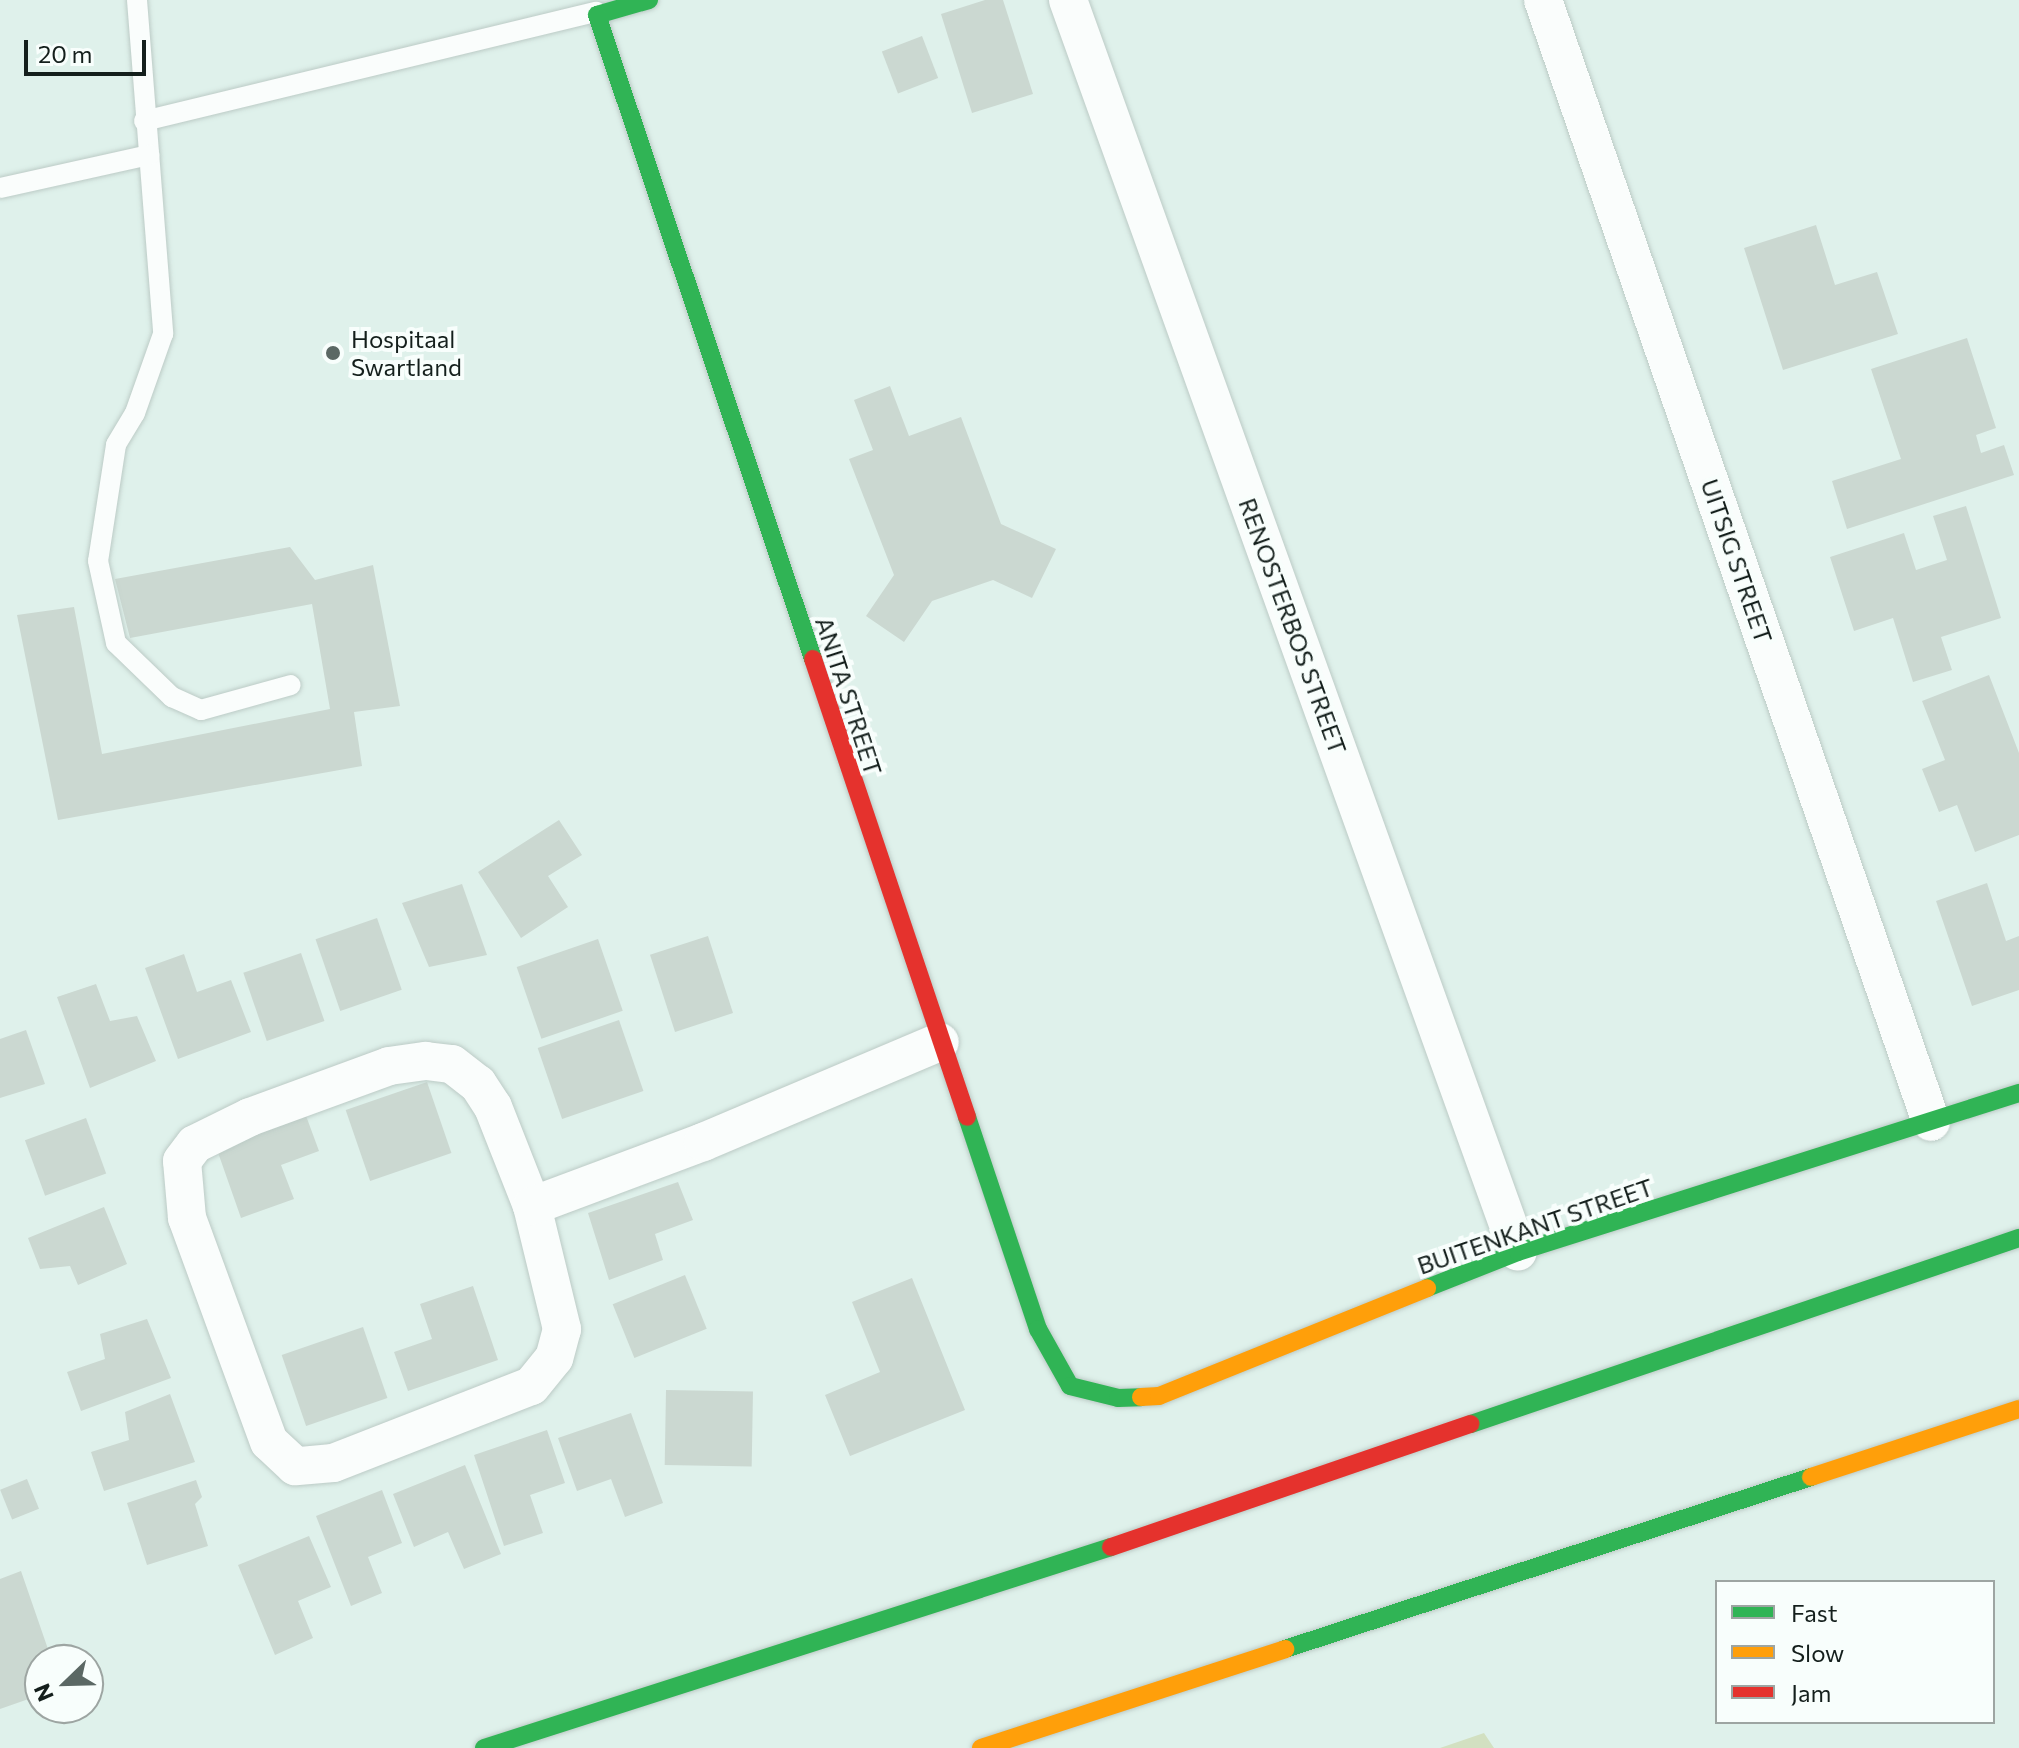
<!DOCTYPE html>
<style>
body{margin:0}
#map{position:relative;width:2019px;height:1748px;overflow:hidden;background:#dff1eb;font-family:Commissioner,sans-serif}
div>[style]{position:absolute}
.green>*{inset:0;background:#d2e0c1}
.building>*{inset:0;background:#cbd8d1;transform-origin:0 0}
.roads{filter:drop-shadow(0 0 2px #bccbc6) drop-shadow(0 0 2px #bccbc6)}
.lane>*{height:20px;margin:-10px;padding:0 10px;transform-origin:10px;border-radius:10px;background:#fafdfc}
.street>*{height:38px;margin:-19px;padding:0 19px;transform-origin:19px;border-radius:19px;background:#fafdfc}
.fast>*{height:18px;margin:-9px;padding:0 9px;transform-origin:9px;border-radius:9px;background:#30b455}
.slow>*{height:18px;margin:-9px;padding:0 9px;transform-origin:9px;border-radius:9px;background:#ff9f0a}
.jam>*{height:18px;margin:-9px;padding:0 9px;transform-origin:9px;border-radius:9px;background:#e5322d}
.dots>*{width:22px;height:22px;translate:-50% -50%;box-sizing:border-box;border:4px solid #f8fefc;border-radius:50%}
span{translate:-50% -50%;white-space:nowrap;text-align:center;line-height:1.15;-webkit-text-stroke:8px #f8fefc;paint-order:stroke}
.poi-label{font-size:24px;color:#141f1c}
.left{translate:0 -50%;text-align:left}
.street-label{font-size:24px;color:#141f1c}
.legend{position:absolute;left:1715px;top:1580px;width:280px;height:144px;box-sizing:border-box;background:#f8fefc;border:2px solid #9da5a2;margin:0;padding:10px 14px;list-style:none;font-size:24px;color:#141f1c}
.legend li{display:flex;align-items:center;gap:16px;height:40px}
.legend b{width:40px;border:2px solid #9da5a2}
.north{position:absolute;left:24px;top:1644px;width:80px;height:80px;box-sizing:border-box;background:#f8fefc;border:2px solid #9da5a2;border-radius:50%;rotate:247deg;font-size:22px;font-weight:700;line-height:32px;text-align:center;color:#141f1c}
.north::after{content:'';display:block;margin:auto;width:28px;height:36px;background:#5b6864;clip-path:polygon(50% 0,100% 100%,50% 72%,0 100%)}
.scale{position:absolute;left:24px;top:40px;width:122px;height:36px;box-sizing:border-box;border:4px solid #141f1c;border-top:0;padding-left:10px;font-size:24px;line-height:28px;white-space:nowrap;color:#141f1c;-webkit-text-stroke:6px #f8fefc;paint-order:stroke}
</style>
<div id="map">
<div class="green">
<div style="clip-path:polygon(1484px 1733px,1494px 1748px,1440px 1748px)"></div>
</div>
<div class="building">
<div style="clip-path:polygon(985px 0,1003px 0,1033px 94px,972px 113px,941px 14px)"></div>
<div style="left:922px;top:36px;width:45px;height:43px;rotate:69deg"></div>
<div style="clip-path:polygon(1816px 225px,1835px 285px,1877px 272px,1898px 334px,1783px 370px,1744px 248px)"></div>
<div style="clip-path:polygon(1967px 338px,1996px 428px,1976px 435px,1981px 453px,2004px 445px,2014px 475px,1847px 529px,1832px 481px,1901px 459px,1871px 369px)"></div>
<div style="clip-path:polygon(890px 386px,909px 436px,961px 417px,1001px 524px,1056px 549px,1032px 598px,993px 580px,932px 601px,904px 642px,866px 616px,894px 575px,849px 459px,873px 450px,854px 400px)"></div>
<div style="clip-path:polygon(1966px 506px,2001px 618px,1941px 637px,1952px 670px,1913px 682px,1893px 618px,1854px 631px,1830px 557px,1904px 533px,1916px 570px,1947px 560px,1933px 516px)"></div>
<div style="clip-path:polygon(290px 547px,315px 580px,373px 565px,400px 706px,354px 712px,362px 766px,58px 820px,17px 615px,74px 607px,102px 754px,330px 709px,312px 604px,130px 638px,115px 579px)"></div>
<div style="clip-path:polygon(1989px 675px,2019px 753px,2019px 835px,1975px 852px,1957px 805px,1939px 812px,1922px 769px,1945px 760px,1922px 701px)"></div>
<div style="clip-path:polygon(559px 820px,582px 855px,548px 876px,568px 907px,521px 938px,478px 872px)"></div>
<div style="clip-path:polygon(1987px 883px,2006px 941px,2019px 936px,2019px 990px,1972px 1006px,1936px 901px)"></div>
<div style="clip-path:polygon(462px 884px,487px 955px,429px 967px,402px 903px)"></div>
<div style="left:377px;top:918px;width:76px;height:65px;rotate:71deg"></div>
<div style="left:708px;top:936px;width:81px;height:61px;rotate:72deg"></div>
<div style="left:598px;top:939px;width:76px;height:86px;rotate:71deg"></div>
<div style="left:301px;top:953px;width:72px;height:61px;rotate:71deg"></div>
<div style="clip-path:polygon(184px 954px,197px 992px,231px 980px,251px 1032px,178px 1059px,145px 968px)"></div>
<div style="clip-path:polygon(96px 984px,110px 1021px,137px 1016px,156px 1061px,90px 1088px,57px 997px)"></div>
<div style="left:619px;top:1020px;width:75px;height:86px;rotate:71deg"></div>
<div style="clip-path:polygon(26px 1030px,45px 1084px,0 1098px,0 1039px)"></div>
<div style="left:427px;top:1082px;width:75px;height:86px;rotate:71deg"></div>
<div style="clip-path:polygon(305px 1113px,319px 1151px,281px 1165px,294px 1199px,241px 1218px,215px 1144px)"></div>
<div style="left:86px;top:1118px;width:59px;height:65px;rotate:70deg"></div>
<div style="clip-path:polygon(678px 1182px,693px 1220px,655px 1234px,663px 1260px,609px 1280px,588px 1213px)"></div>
<div style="clip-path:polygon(104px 1207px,127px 1264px,78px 1285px,70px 1266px,40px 1269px,28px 1238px)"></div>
<div style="left:685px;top:1275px;width:58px;height:78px;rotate:68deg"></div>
<div style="clip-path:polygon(912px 1278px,965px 1410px,850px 1456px,825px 1395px,880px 1372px,852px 1302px)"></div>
<div style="clip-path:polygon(473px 1286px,498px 1360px,408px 1391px,394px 1352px,432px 1339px,420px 1304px)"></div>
<div style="clip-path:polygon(147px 1319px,171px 1378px,81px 1411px,67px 1372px,105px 1359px,100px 1334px)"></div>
<div style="left:363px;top:1327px;width:75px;height:86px;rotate:71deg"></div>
<div style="left:666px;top:1390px;width:87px;height:75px;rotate:1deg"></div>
<div style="clip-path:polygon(170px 1394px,195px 1462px,104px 1491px,91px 1452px,129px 1440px,125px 1412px)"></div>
<div style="clip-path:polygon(631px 1413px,663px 1503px,625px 1517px,611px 1479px,577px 1491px,558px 1438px)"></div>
<div style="clip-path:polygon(547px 1430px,565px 1483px,530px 1495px,543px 1533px,504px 1546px,474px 1455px)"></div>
<div style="clip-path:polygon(465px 1465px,501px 1554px,464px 1569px,448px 1532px,414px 1547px,393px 1494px)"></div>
<div style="left:27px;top:1479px;width:32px;height:29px;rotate:68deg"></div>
<div style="clip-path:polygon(196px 1480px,202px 1497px,195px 1504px,208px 1546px,147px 1565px,127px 1503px)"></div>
<div style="clip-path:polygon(382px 1490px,402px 1543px,368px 1557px,382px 1593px,351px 1606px,316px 1516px)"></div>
<div style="clip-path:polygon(309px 1536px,331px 1587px,298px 1601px,313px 1638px,275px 1655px,238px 1565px)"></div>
<div style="clip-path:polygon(21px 1571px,49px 1652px,34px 1657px,40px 1695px,0 1709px,0 1579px)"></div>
</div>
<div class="roads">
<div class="lane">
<div style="left:137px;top:0;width:335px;rotate:85.5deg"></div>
<div style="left:163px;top:334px;width:84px;rotate:109.5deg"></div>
<div style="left:135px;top:413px;width:37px;rotate:121deg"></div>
<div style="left:116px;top:445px;width:117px;rotate:98.8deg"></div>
<div style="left:98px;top:561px;width:84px;rotate:77.6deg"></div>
<div style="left:116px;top:643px;width:78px;rotate:44deg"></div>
<div style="left:172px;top:697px;width:32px;rotate:24deg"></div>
<div style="left:201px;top:710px;width:93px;rotate:-15.5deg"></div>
<div style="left:144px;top:121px;width:465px;rotate:-13.6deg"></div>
<div style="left:0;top:188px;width:153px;rotate:-12.5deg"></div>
</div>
<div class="street">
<div style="left:1068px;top:0;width:1330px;rotate:70.23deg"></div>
<div style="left:1543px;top:0;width:1187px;rotate:70.92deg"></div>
<div style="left:426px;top:1061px;width:26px;rotate:7deg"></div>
<div style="left:452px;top:1064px;width:33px;rotate:38deg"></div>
<div style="left:478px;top:1084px;width:27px;rotate:57deg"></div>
<div style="left:493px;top:1107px;width:106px;rotate:68.5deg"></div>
<div style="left:532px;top:1206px;width:127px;rotate:76.3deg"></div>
<div style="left:562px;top:1329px;width:30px;rotate:105deg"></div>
<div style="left:554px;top:1358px;width:36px;rotate:129deg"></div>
<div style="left:531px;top:1386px;width:212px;rotate:158.7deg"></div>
<div style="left:333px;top:1463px;width:38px;rotate:175deg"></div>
<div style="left:295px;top:1466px;width:35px;rotate:-137deg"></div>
<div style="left:269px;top:1442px;width:239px;rotate:-110.1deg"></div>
<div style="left:187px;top:1218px;width:57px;rotate:-95deg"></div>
<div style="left:182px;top:1161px;width:21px;rotate:-53deg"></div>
<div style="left:195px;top:1144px;width:61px;rotate:-26.1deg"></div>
<div style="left:250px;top:1117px;width:148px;rotate:-20.1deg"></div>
<div style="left:389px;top:1066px;width:37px;rotate:-8deg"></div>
<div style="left:532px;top:1206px;width:183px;rotate:-20.5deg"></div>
<div style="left:703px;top:1142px;width:257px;rotate:-22.9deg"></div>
</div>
<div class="fast">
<div style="left:649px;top:0;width:54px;rotate:163.9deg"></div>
<div style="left:597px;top:15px;width:679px;rotate:71.46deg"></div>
<div style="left:967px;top:1117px;width:224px;rotate:71.5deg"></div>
<div style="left:1038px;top:1329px;width:65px;rotate:60.7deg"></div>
<div style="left:1070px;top:1386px;width:49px;rotate:14deg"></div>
<div style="left:1118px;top:1398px;width:23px;rotate:-2deg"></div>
<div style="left:1427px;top:1288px;width:98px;rotate:-21.6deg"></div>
<div style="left:1518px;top:1252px;width:526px;rotate:-17.61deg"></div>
<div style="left:1471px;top:1424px;width:579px;rotate:-18.75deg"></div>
<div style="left:1285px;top:1649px;width:553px;rotate:-18.11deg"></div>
<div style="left:484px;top:1748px;width:658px;rotate:-17.77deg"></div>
</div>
<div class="slow">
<div style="left:1141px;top:1397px;width:18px;rotate:-3deg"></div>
<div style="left:1159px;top:1396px;width:289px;rotate:-21.9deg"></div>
<div style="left:1811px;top:1477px;width:219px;rotate:-18.1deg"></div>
<div style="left:981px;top:1748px;width:320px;rotate:-18deg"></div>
</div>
<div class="jam">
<div style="left:813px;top:659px;width:483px;rotate:71.4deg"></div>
<div style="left:1111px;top:1547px;width:380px;rotate:-18.9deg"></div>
</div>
</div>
<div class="dots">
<div style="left:333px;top:353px;background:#5b6864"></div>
</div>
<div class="poi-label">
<span class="left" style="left:351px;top:353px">Hospitaal<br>Swartland</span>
</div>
<div class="street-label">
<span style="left:1737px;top:561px;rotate:71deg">UITSIG STREET</span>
<span style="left:1293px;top:626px;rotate:70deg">RENOSTERBOS STREET</span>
<span style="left:849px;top:696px;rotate:72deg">ANITA STREET</span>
<span style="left:1535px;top:1226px;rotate:-19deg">BUITENKANT STREET</span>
</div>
<ul class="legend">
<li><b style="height:10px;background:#30b455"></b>Fast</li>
<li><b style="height:10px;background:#ff9f0a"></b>Slow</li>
<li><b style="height:10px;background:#e5322d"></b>Jam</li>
</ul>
<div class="north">N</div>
<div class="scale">20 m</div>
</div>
